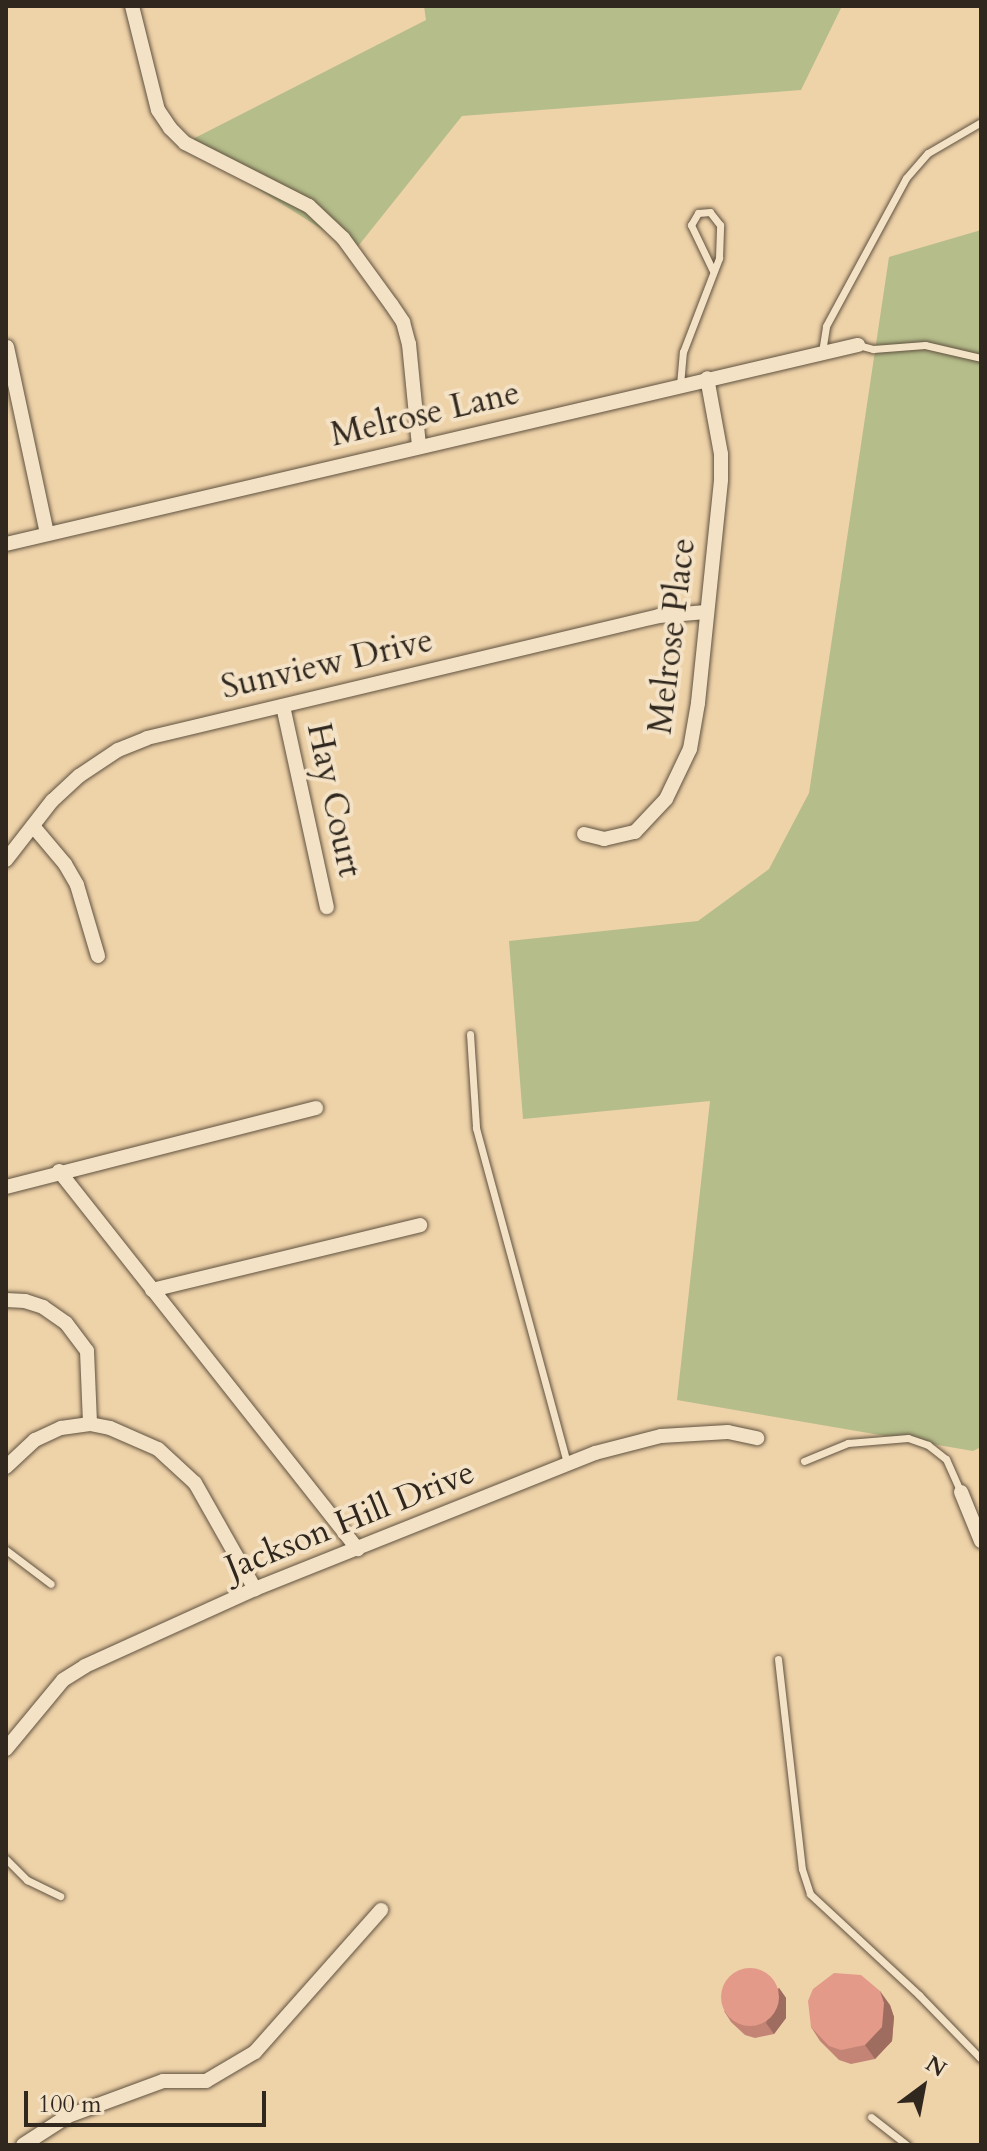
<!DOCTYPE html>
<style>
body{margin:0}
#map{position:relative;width:987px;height:2151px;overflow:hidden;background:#eed2a8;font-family:Cardo,serif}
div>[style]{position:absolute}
.green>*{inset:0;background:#b5bd8a}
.roads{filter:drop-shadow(0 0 2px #605240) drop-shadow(0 0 2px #605240)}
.service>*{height:7px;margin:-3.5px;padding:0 3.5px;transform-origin:3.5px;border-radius:3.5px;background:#f4e2c6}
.minor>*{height:14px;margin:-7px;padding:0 7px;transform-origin:7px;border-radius:7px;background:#f4e2c6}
.wall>*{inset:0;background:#c38476}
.shaded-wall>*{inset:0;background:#9f6c60}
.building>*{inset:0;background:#e39a89}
.round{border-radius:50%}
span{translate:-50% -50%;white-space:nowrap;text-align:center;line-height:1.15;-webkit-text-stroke:8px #f4e2c6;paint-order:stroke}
.street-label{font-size:34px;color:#30281e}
.frame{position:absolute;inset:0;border:8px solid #30281e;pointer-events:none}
.north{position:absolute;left:883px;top:2047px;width:80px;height:80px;-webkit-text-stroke:6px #f4e2c6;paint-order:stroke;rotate:32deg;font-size:22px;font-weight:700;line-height:32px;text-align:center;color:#30281e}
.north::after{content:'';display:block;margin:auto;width:28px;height:36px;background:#30281e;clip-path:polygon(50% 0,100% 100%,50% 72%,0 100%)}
.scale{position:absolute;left:24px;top:2091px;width:242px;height:36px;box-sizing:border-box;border:4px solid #30281e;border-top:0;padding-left:10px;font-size:24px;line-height:28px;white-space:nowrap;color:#30281e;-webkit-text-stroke:6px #f4e2c6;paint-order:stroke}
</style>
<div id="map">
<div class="green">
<div style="clip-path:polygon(424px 6px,842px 6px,801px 90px,462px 116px,355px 250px,185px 143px,426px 20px)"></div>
<div style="clip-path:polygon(981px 230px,981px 1447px,973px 1451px,677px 1400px,710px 1101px,523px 1119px,509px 941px,698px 921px,769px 869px,809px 793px,889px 257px)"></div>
</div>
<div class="roads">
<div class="service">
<div style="left:858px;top:345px;width:16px;rotate:15deg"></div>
<div style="left:873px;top:349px;width:52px;rotate:-4.4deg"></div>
<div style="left:925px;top:345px;width:57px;rotate:13.1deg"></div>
<div style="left:822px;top:352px;width:26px;rotate:-81deg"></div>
<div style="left:826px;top:326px;width:168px;rotate:-61.6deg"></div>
<div style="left:906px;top:178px;width:33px;rotate:-49deg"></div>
<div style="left:928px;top:153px;width:61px;rotate:-30.3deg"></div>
<div style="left:680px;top:385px;width:33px;rotate:-85deg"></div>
<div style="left:683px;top:352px;width:101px;rotate:-69deg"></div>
<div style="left:719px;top:258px;width:33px;rotate:-88deg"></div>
<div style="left:720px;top:225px;width:16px;rotate:-128deg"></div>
<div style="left:710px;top:212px;width:12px;rotate:175deg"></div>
<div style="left:698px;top:213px;width:14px;rotate:120deg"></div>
<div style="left:691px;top:225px;width:51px;rotate:64.4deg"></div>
<div style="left:470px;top:1034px;width:94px;rotate:86.3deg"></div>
<div style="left:476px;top:1128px;width:348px;rotate:74.8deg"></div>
<div style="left:804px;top:1461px;width:48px;rotate:-22.2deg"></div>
<div style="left:848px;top:1443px;width:60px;rotate:-4.8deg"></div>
<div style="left:908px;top:1438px;width:21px;rotate:19deg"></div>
<div style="left:928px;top:1445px;width:23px;rotate:38deg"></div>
<div style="left:946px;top:1459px;width:36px;rotate:66deg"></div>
<div style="left:6px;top:1550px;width:56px;rotate:37.1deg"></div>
<div style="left:778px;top:1659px;width:211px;rotate:83.5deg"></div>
<div style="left:802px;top:1869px;width:26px;rotate:72deg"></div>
<div style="left:810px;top:1894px;width:149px;rotate:42.8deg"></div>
<div style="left:919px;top:1995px;width:89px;rotate:45.9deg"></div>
<div style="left:6px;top:1859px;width:30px;rotate:45deg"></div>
<div style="left:27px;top:1880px;width:37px;rotate:26deg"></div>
<div style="left:871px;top:2117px;width:46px;rotate:37.9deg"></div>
</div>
<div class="minor">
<div style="left:132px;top:6px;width:107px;rotate:76deg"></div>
<div style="left:158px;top:110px;width:22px;rotate:56deg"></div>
<div style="left:170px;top:128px;width:21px;rotate:45deg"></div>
<div style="left:185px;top:143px;width:139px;rotate:26.9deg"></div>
<div style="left:309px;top:206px;width:47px;rotate:43.3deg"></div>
<div style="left:343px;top:238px;width:82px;rotate:54deg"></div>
<div style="left:391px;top:304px;width:22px;rotate:56deg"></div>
<div style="left:403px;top:322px;width:23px;rotate:75deg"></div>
<div style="left:409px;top:344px;width:102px;rotate:84.4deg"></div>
<div style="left:7px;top:347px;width:191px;rotate:77.9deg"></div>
<div style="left:6px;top:544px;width:875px;rotate:-13.15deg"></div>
<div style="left:283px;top:706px;width:206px;rotate:77.7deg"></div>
<div style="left:33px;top:826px;width:50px;rotate:49.9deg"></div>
<div style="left:65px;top:864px;width:24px;rotate:60deg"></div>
<div style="left:77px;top:885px;width:74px;rotate:73.5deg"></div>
<div style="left:584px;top:834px;width:21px;rotate:14deg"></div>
<div style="left:604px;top:839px;width:32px;rotate:-13deg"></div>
<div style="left:635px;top:832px;width:45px;rotate:-46.8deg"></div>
<div style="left:666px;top:799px;width:55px;rotate:-64.4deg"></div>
<div style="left:690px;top:749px;width:47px;rotate:-80.1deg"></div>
<div style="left:698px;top:703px;width:225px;rotate:-84.1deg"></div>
<div style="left:721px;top:479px;width:25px;rotate:-90deg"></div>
<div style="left:721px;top:454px;width:77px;rotate:-100.4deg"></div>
<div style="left:6px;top:860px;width:75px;rotate:-52.1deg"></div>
<div style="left:52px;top:801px;width:37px;rotate:-43deg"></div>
<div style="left:79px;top:776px;width:47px;rotate:-33.7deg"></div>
<div style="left:118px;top:750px;width:31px;rotate:-22deg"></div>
<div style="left:147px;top:738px;width:526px;rotate:-13.4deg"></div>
<div style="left:659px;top:616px;width:47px;rotate:-4.9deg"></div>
<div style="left:59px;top:1171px;width:482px;rotate:51.7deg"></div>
<div style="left:6px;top:1187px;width:320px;rotate:-14.3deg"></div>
<div style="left:152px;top:1290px;width:276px;rotate:-13.6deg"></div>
<div style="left:6px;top:1300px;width:19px;rotate:3deg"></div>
<div style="left:25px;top:1301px;width:19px;rotate:18deg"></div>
<div style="left:43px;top:1307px;width:28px;rotate:35deg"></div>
<div style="left:66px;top:1323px;width:35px;rotate:53deg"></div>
<div style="left:87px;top:1351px;width:73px;rotate:87.6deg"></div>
<div style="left:6px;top:1467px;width:40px;rotate:-43deg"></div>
<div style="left:35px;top:1440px;width:29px;rotate:-25deg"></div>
<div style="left:61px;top:1428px;width:29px;rotate:-8deg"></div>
<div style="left:90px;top:1424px;width:20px;rotate:11deg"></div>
<div style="left:110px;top:1428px;width:52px;rotate:23.6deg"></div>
<div style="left:158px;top:1449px;width:50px;rotate:42.6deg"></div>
<div style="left:195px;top:1483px;width:122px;rotate:60.5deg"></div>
<div style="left:961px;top:1492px;width:53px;rotate:67.8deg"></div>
<div style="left:6px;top:1749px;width:89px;rotate:-50.4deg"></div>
<div style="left:63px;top:1680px;width:26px;rotate:-32deg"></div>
<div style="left:85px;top:1666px;width:187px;rotate:-24.4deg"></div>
<div style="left:255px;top:1589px;width:366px;rotate:-21.8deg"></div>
<div style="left:595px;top:1453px;width:68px;rotate:-14.4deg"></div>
<div style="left:661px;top:1436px;width:67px;rotate:-3.4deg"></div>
<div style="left:728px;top:1432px;width:30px;rotate:12deg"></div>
<div style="left:23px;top:2145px;width:54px;rotate:-32.8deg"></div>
<div style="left:68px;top:2116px;width:101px;rotate:-20.2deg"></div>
<div style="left:163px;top:2081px;width:43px"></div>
<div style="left:206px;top:2081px;width:57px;rotate:-30.6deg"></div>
<div style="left:255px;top:2052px;width:190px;rotate:-48.4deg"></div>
</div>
</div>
<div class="wall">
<div style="clip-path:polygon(779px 1988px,786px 1998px,786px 2018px,774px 2034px,755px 2038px,745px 2035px,731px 2022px,724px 2011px)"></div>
<div style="clip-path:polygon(890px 2005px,894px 2017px,892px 2041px,875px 2059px,851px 2064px,839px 2060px,820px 2041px,811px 2027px)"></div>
</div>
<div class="shaded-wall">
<div style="clip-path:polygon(779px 1988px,786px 1998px,786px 2018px,774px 2034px,766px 2023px)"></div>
<div style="clip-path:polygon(880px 1991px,890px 2005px,894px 2017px,892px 2041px,875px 2059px,865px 2045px)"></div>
</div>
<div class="building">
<div class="round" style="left:721px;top:1968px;width:58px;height:58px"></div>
<div style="clip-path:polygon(834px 1973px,861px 1975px,880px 1991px,884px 2003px,882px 2027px,865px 2045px,841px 2050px,829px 2046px,811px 2027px,808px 2001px,813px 1989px)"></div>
</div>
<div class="street-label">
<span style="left:425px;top:414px;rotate:-13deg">Melrose Lane</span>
<span style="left:672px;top:636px;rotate:-83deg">Melrose Place</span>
<span style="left:327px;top:664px;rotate:-13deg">Sunview Drive</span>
<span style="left:334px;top:800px;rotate:78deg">Hay Court</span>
<span style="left:350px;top:1520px;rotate:-22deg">Jackson Hill Drive</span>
</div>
<div class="frame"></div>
<div class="north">N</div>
<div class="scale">100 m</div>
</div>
